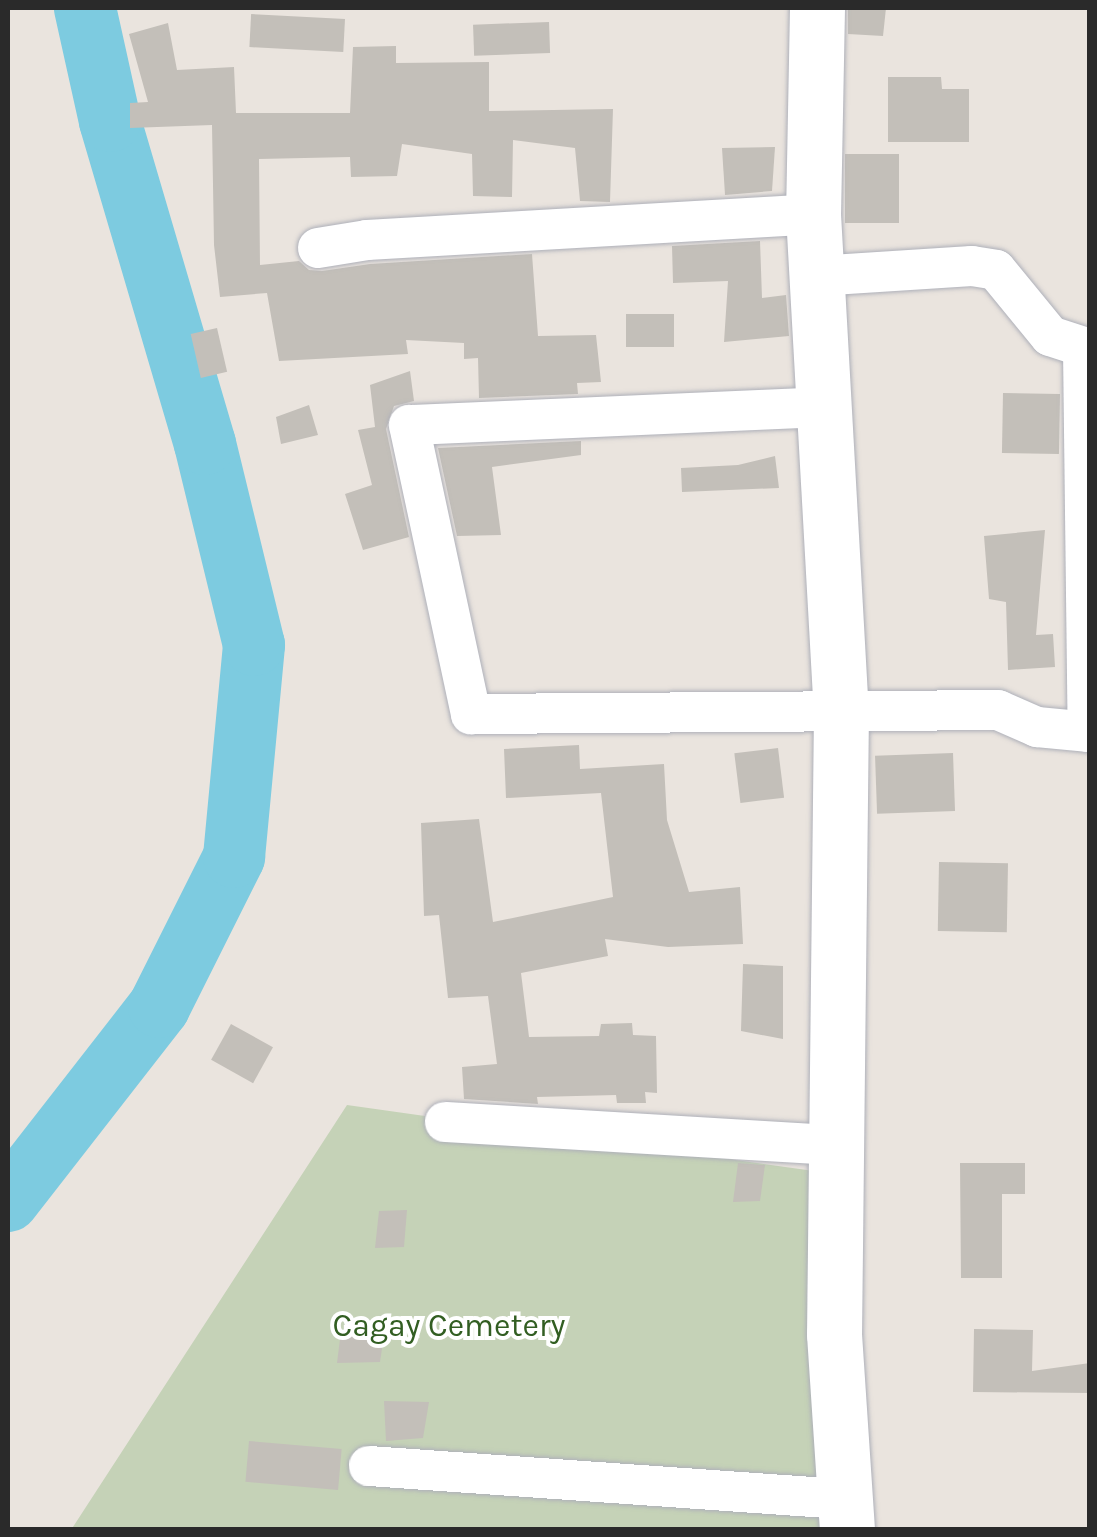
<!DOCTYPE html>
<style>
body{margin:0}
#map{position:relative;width:1097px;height:1537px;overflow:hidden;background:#eae4de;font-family:Karla,sans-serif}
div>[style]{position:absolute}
.cemetery>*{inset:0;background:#c5d2b7}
.river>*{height:62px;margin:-31px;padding:0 31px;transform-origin:31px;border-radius:31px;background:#7dcbe0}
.building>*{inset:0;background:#c3bfb9;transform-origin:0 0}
.roads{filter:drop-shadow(0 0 2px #aeb0b9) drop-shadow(0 0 2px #aeb0b9)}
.street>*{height:40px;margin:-20px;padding:0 20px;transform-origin:20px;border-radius:20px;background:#fff}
.secondary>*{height:55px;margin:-27.5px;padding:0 27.5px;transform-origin:27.5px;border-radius:27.5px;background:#fff}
span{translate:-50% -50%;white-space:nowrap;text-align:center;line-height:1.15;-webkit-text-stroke:8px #fff;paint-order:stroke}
.park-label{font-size:32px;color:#325e22}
.frame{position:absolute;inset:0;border:10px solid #2a2a2a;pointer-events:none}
</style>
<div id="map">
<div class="cemetery">
<div style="clip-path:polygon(347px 1105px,814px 1171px,807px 1297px,834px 1529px,71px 1530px)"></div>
</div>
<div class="river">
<div style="left:8px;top:1201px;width:246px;rotate:-52.1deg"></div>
<div style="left:159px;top:1007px;width:168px;rotate:-63.4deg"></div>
<div style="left:234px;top:857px;width:213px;rotate:-84.6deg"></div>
<div style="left:254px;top:645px;width:207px;rotate:-103.7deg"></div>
<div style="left:205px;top:444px;width:337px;rotate:-106.4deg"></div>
<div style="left:110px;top:121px;width:116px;rotate:-102.5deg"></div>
</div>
<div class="building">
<div style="clip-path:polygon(848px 8px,886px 8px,883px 36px,848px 34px)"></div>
<div style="left:345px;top:19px;width:33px;height:94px;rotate:93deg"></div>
<div style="left:549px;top:22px;width:31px;height:76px;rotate:88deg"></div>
<div style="clip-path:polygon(168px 23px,177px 70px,234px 67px,236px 113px,350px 113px,353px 47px,396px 46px,396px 63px,489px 62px,489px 111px,613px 109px,610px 202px,580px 201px,575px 148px,513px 140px,512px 197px,473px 196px,472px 154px,402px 144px,397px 176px,351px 177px,350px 157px,259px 159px,260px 265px,299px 261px,309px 270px,322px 271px,370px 264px,532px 254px,538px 336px,596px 335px,601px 382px,577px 383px,578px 394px,479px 398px,478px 358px,464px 359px,464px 343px,406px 340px,408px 354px,279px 361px,267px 293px,220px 297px,214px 245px,212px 125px,130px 128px,130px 103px,148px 102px,129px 34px)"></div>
<div style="clip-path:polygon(888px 77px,941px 77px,942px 89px,969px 89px,969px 142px,888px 142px)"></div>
<div style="clip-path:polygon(775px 147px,772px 191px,725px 195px,722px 148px)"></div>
<div style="left:899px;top:154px;width:69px;height:54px;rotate:90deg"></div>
<div style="clip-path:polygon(760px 241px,762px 298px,786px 295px,789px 336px,724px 342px,728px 281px,673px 283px,672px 246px)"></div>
<div style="left:674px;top:314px;width:33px;height:48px;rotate:90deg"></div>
<div style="left:217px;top:328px;width:45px;height:27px;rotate:77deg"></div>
<div style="clip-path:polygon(410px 371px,414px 401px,394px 406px,386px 429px,409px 537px,363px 550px,345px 494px,372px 485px,358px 430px,375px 427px,370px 385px)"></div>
<div style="left:1003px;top:393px;width:57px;height:60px;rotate:1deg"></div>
<div style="clip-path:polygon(309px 405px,318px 435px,281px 444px,276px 417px)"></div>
<div style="clip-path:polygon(581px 441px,581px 455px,492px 467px,501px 535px,457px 536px,438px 448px)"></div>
<div style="clip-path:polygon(775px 456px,779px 488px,682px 492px,681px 468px,738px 465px)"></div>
<div style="clip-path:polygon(1045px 530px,1036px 635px,1053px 634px,1055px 667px,1008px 670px,1006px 602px,989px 599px,984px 536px)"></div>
<div style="clip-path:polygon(579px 745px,580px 769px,664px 764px,667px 820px,689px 892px,740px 887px,743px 944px,668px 947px,605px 939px,608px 956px,521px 973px,529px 1037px,599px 1036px,601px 1024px,632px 1023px,633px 1035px,656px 1036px,657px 1093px,645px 1092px,646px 1103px,617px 1103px,616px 1095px,537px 1097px,538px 1104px,464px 1099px,462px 1067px,497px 1064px,488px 996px,448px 998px,439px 915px,424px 916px,421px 823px,479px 819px,493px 922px,613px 897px,601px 793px,506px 798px,504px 749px)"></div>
<div style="left:778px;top:748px;width:50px;height:44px;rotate:83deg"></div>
<div style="left:953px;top:753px;width:58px;height:78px;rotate:88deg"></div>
<div style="left:939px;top:862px;width:69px;height:69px;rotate:1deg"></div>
<div style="clip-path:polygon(743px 964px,783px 966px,783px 1039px,741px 1031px)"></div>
<div style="left:231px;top:1024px;width:48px;height:41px;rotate:29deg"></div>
<div style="clip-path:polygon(738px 1163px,765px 1165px,760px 1201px,733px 1202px)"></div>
<div style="clip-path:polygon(960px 1163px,1025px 1163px,1025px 1194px,1002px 1194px,1002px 1278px,961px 1278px)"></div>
<div style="clip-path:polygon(407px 1210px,404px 1247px,375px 1248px,379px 1211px)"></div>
<div style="clip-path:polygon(974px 1329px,1033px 1330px,1032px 1371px,1090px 1363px,1090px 1393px,973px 1392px)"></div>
<div style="clip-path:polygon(341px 1331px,384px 1335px,380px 1362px,337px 1363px)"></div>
<div style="clip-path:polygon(384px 1401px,429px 1402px,423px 1438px,386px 1441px)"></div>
<div style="left:249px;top:1441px;width:93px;height:41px;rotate:5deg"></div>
</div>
<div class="roads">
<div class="street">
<div style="left:318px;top:248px;width:50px;rotate:-9.3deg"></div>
<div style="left:367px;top:240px;width:447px;rotate:-3.3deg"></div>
<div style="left:816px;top:276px;width:156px;rotate:-3.7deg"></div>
<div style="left:972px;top:266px;width:24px;rotate:9deg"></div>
<div style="left:996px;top:270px;width:85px;rotate:50.7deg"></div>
<div style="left:1050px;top:336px;width:42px;rotate:18deg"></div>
<div style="left:1083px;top:348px;width:384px;rotate:89.3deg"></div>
<div style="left:826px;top:407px;width:417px;rotate:177.5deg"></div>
<div style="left:409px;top:425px;width:296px;rotate:77.9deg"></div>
<div style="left:471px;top:714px;width:527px;rotate:-0.43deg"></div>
<div style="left:998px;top:710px;width:43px;rotate:23.6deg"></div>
<div style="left:1037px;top:727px;width:53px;rotate:5.4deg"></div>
<div style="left:445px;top:1122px;width:391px;rotate:3.4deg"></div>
<div style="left:369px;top:1466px;width:474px;rotate:4deg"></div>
</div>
<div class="secondary">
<div style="left:817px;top:8px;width:206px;rotate:91.1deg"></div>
<div style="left:813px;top:214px;width:497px;rotate:86.8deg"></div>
<div style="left:841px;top:710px;width:624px;rotate:90.64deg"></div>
<div style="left:834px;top:1334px;width:196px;rotate:86.2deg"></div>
</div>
</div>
<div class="park-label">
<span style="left:449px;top:1326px">Cagay Cemetery</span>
</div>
<div class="frame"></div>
</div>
